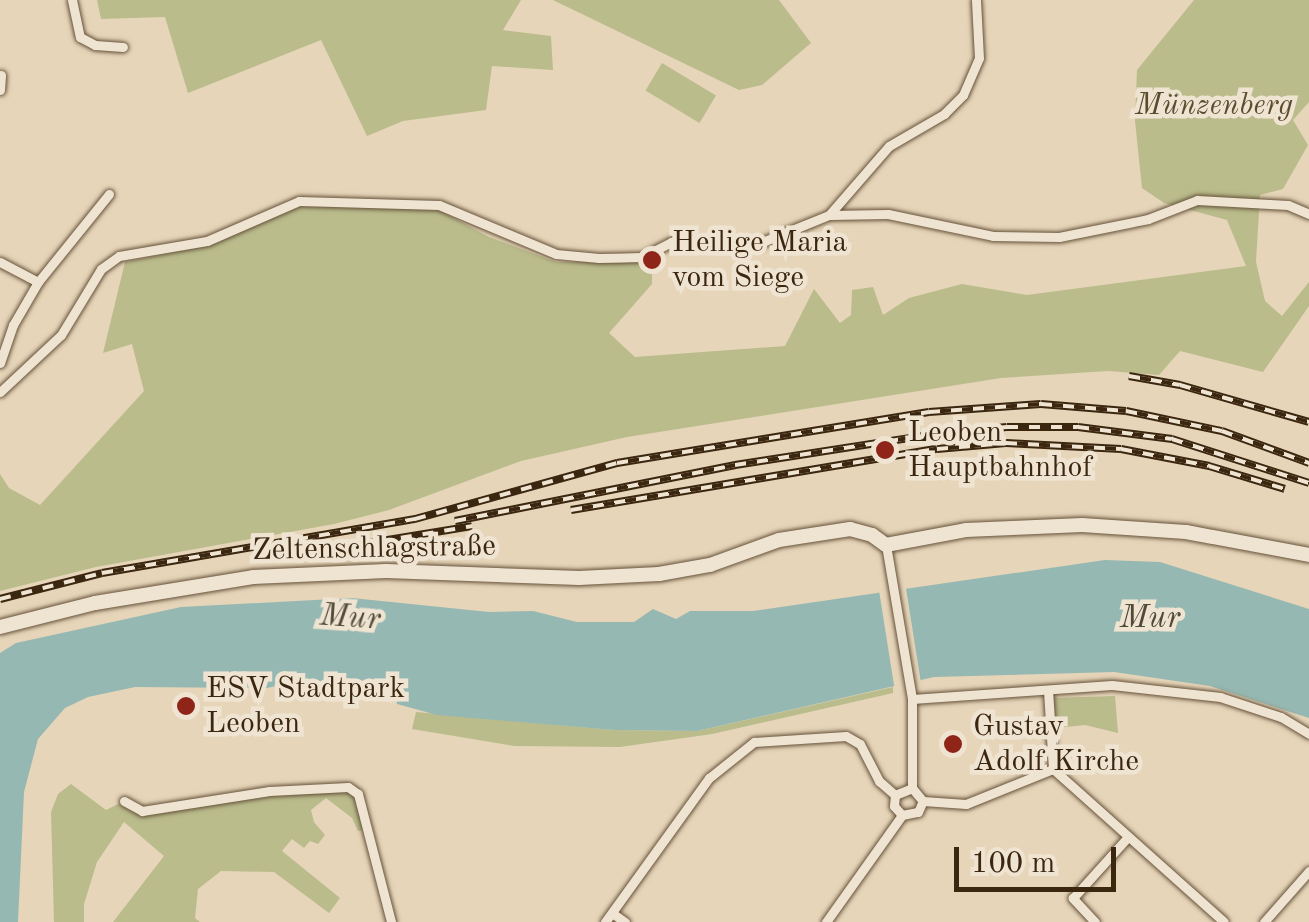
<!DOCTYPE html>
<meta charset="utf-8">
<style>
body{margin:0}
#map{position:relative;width:1309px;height:922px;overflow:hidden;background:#e6d5b9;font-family:"Old Standard TT",serif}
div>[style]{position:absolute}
.green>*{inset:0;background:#babc8c;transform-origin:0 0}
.water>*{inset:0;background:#96b8b2}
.pier>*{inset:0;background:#e6d5b9;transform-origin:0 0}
.roads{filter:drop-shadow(0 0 2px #66523a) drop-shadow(0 0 2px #66523a)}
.street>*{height:9px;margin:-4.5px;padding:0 4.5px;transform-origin:4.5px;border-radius:4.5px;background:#efe4d2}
.secondary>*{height:14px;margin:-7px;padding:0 7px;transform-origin:7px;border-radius:7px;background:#efe4d2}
.rail>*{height:8px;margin-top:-4px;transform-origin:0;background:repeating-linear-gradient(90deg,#efe4d2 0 11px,#3b2610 0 22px);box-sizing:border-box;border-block:2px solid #3b2610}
.dots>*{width:28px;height:28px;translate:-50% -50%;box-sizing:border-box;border:5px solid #efe4d2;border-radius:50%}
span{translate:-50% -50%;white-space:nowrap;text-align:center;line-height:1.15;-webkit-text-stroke:9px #efe4d2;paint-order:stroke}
.park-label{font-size:30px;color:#5b4c2f;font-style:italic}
.poi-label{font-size:30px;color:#3b2610}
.left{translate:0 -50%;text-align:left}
.street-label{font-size:30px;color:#3b2610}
.water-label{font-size:32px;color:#524a38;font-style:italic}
.scale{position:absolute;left:954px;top:847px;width:162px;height:45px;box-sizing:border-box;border:5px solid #3b2610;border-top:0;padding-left:12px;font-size:30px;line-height:35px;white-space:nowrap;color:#3b2610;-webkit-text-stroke:8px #efe4d2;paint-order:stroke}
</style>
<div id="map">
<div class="green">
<div style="clip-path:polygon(97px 0,521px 0,503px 30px,551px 36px,553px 70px,492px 66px,486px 110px,403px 121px,367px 136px,321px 40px,188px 93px,165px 17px,101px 19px)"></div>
<div style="clip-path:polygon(553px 0,779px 0,811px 43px,762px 85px,739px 90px)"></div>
<div style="clip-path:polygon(1194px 0,1309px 0,1309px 102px,1293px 120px,1308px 145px,1283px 189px,1260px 195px,1256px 262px,1265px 301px,1282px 316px,1309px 282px,1309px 306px,1263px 372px,1180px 351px,1159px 375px,1108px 371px,1001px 378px,627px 437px,521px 461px,389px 510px,334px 524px,96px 567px,0 591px,0 474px,9px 488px,40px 505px,144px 391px,132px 344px,103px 353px,125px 262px,210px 245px,301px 205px,439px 210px,489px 237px,556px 262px,652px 262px,652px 284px,609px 333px,635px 357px,785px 346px,814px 289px,840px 323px,851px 315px,852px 290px,873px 287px,883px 315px,909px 298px,962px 284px,1027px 295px,1246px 266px,1227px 220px,1164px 203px,1142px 188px,1135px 121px,1137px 70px)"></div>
<div style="left:662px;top:63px;width:63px;height:32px;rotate:31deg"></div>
<div style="clip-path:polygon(893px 687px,893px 693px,712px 734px,620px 747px,514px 746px,412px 729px,416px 712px,614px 730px,697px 731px)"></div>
<div style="clip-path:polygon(1115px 696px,1118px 733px,1085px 725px,1056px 728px,1054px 698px)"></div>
<div style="clip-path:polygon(71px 784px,106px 810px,124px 801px,142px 811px,220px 798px,348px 787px,358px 794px,366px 829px,358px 831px,352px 818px,326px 798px,311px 810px,314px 822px,325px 835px,318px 844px,310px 841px,304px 848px,292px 839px,282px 851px,340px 898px,329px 913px,274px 872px,221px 871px,198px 889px,195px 918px,200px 922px,113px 922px,164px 856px,124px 822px,97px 862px,84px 904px,84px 922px,54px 922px,51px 812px,58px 794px)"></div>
</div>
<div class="water">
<div style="clip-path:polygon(1105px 560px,1160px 562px,1309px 609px,1309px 718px,1210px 686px,1114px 672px,934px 677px,697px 731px,614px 730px,437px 715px,397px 704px,394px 687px,345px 680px,294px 682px,267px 688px,135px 687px,88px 697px,65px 708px,38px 739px,24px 792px,18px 922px,0 922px,0 653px,16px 643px,181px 607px,352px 598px,489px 612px,533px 611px,577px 622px,634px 622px,653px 609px,676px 619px,690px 611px,753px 611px)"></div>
</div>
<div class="pier">
<div style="left:905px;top:582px;width:104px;height:27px;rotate:81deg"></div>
</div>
<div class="roads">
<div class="street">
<div style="left:72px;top:0;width:38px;rotate:78deg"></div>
<div style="left:80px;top:37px;width:17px;rotate:28deg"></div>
<div style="left:95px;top:45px;width:28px;rotate:4deg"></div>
<div style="left:0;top:90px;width:15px;rotate:-86deg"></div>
<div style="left:829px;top:215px;width:91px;rotate:-49deg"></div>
<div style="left:889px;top:146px;width:64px;rotate:-30.2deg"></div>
<div style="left:944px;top:114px;width:27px;rotate:-45deg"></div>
<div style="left:963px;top:95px;width:40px;rotate:-66.6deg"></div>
<div style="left:979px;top:58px;width:58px;rotate:-93deg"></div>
<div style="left:0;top:262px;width:43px;rotate:27.8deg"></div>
<div style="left:0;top:363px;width:40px;rotate:-71.1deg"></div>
<div style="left:13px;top:325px;width:50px;rotate:-59.8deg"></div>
<div style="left:38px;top:282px;width:113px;rotate:-51.1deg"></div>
<div style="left:0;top:392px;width:83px;rotate:-43.1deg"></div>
<div style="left:61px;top:335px;width:77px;rotate:-58.8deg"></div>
<div style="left:101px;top:269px;width:22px;rotate:-36deg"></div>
<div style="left:119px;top:256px;width:89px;rotate:-9.7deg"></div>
<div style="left:207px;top:241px;width:100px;rotate:-23.5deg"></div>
<div style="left:299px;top:201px;width:140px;rotate:1.6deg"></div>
<div style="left:439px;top:205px;width:127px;rotate:22.7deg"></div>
<div style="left:556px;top:254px;width:43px;rotate:5.3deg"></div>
<div style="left:599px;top:258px;width:43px;rotate:-1.3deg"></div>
<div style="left:642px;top:257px;width:33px;rotate:-27deg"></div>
<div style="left:671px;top:242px;width:84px;rotate:2deg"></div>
<div style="left:755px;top:245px;width:80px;rotate:-22.1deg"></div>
<div style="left:829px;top:215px;width:59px;rotate:-1deg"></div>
<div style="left:888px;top:214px;width:107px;rotate:11.8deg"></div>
<div style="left:993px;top:236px;width:66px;rotate:0.9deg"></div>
<div style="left:1059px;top:237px;width:91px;rotate:-11.4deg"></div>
<div style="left:1148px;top:219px;width:53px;rotate:-21.2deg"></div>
<div style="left:1197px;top:200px;width:91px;rotate:3.1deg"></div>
<div style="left:1288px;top:205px;width:23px;rotate:23deg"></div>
<div style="left:886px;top:545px;width:156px;rotate:80.4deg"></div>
<div style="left:912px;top:699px;width:89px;rotate:90deg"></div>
<div style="left:912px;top:788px;width:17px;rotate:50deg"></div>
<div style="left:1048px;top:690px;width:79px;rotate:86.4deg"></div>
<div style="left:912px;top:699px;width:200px;rotate:-4deg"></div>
<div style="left:1112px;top:685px;width:109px;rotate:6.3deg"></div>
<div style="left:1220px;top:697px;width:64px;rotate:18.2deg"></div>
<div style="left:1281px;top:717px;width:33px;rotate:31deg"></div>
<div style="left:124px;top:801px;width:21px;rotate:29deg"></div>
<div style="left:142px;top:811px;width:129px;rotate:-8.9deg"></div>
<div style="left:269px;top:791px;width:79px;rotate:-2.9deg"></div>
<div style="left:348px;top:787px;width:12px;rotate:35deg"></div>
<div style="left:358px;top:794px;width:132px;rotate:75.5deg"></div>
<div style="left:923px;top:801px;width:43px;rotate:4deg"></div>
<div style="left:966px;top:804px;width:94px;rotate:-21.9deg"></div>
<div style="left:1053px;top:769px;width:229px;rotate:41.8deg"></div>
<div style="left:902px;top:815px;width:12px;rotate:-132deg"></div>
<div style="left:894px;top:806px;width:11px;rotate:-85deg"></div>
<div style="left:895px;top:795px;width:18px;rotate:-22deg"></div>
<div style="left:902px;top:815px;width:16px;rotate:-11deg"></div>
<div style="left:918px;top:812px;width:12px;rotate:-66deg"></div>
<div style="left:612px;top:913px;width:16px;rotate:35deg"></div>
<div style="left:605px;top:922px;width:178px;rotate:-54.2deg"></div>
<div style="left:709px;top:778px;width:58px;rotate:-38.7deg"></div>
<div style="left:754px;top:742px;width:92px;rotate:-3.7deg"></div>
<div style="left:846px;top:736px;width:16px;rotate:30deg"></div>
<div style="left:860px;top:744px;width:42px;rotate:62.8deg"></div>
<div style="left:879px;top:781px;width:21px;rotate:41deg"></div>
<div style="left:826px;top:922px;width:131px;rotate:-54.6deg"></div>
<div style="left:1095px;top:922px;width:33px;rotate:-133deg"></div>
<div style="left:1073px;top:898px;width:82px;rotate:-48deg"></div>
<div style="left:1264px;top:922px;width:68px;rotate:-48.6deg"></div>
</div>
<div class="secondary">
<div style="left:0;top:627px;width:98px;rotate:-14.2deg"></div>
<div style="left:95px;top:603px;width:160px;rotate:-9.3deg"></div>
<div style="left:253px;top:577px;width:133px;rotate:-2.6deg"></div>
<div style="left:386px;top:571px;width:193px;rotate:2.1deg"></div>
<div style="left:579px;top:578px;width:80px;rotate:-2.9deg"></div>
<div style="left:659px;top:574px;width:52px;rotate:-10deg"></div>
<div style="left:710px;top:565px;width:73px;rotate:-19.9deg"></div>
<div style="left:779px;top:540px;width:72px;rotate:-8.8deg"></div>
<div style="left:850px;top:529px;width:23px;rotate:15deg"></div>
<div style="left:872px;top:535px;width:17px;rotate:36deg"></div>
<div style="left:886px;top:545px;width:81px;rotate:-10.6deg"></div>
<div style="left:966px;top:530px;width:116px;rotate:-2.5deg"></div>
<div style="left:1082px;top:525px;width:104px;rotate:3.9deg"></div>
<div style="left:1186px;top:532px;width:125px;rotate:10.6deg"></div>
</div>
</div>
<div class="rail">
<div style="left:1129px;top:376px;width:52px;rotate:10deg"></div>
<div style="left:1180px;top:385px;width:134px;rotate:16deg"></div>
<div style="left:571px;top:510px;width:371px;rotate:-9.5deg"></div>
<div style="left:937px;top:449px;width:69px;rotate:-5deg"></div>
<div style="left:1006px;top:443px;width:115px;rotate:3deg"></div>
<div style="left:1121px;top:449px;width:90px;rotate:10.9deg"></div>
<div style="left:1209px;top:466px;width:79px;rotate:16.8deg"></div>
<div style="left:455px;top:521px;width:286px;rotate:-11.3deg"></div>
<div style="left:735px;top:465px;width:202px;rotate:-8.8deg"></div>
<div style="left:935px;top:434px;width:72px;rotate:-5.6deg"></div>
<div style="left:1007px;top:427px;width:71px"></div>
<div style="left:1078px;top:427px;width:95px;rotate:7.3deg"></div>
<div style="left:1172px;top:439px;width:144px;rotate:17.8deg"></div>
<div style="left:314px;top:552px;width:160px;rotate:-9.3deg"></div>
<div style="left:0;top:599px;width:105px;rotate:-14.3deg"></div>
<div style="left:102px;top:573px;width:318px;rotate:-9.8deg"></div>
<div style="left:415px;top:519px;width:210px;rotate:-15.5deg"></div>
<div style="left:617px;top:463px;width:316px;rotate:-9.3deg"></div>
<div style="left:929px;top:412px;width:112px;rotate:-4.1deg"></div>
<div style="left:1041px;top:404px;width:85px;rotate:4.7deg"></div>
<div style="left:1126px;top:411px;width:98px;rotate:11.8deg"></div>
<div style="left:1222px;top:431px;width:93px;rotate:20.2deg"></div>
</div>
<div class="dots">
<div style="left:652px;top:260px;background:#8f2418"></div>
<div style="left:885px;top:450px;background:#8f2418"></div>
<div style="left:186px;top:706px;background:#8f2418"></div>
<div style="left:953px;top:744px;background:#8f2418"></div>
</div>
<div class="park-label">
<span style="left:1214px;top:106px">Münzenberg</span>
</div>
<div class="poi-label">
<span class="left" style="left:672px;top:260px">Heilige Maria<br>vom Siege</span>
<span class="left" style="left:908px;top:450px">Leoben<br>Hauptbahnhof</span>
<span class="left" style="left:206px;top:706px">ESV Stadtpark<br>Leoben</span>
<span class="left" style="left:973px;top:744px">Gustav<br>Adolf Kirche</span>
</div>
<div class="street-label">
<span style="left:374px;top:549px;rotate:-1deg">Zeltenschlagstraße</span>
</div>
<div class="water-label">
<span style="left:350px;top:619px;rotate:4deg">Mur</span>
<span style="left:1150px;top:619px">Mur</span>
</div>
<div class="scale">100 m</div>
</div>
